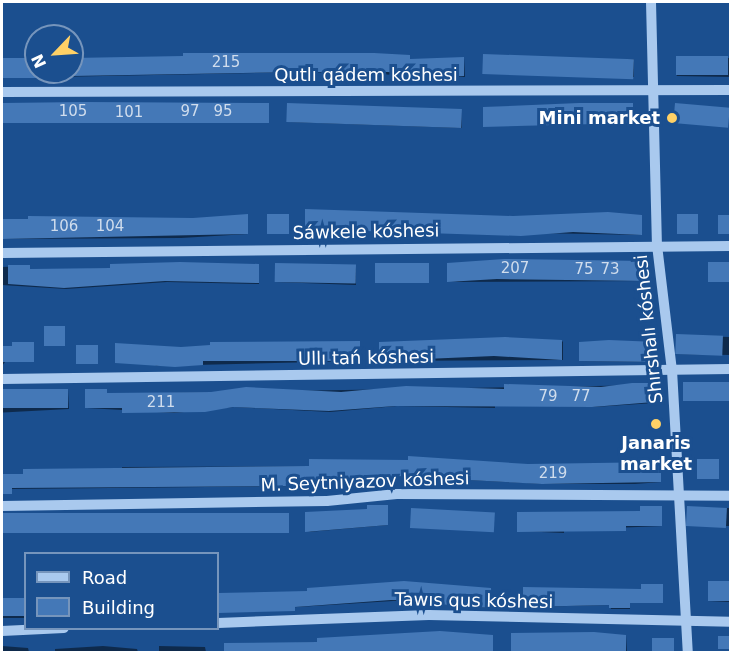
<!DOCTYPE html>
<meta charset="utf-8">
<style>
body{margin:0}
#map{position:relative;width:732px;height:654px;overflow:hidden;background:#1b4f8f;font-family:"DejaVu Sans",sans-serif}
div>[style]{position:absolute}
.shadow>*{inset:0;background:#0007;transform-origin:0 0}
.building>*{inset:0;background:#4478b7;transform-origin:0 0}
.minor>*{height:10px;margin:-5px;padding:0 5px;transform-origin:5px;border-radius:5px;background:#a9c9ee}
.dots>*{width:16px;height:16px;translate:-50% -50%;box-sizing:border-box;border:3px solid #1b4f8f;border-radius:50%}
span{translate:-50% -50%;white-space:nowrap;text-align:center;line-height:1.15;-webkit-text-stroke:6px #1b4f8f;paint-order:stroke}
.number-label{font-size:15px;color:#d0dded}
.number-label span{-webkit-text-stroke-width:0}
.street-label{font-size:18px;color:#fff}
.poi-label{font-size:18px;color:#fff;font-weight:700}
.right{translate:-100% -50%;text-align:right}
.frame{position:absolute;inset:0;border:3px solid #fff;pointer-events:none}
.legend{position:absolute;left:24px;top:552px;width:195px;height:78px;box-sizing:border-box;background:#1b4f8f;border:2px solid #7695bc;margin:0;padding:8px 10px;list-style:none;font-size:18px;color:#fff}
.legend li{display:flex;align-items:center;gap:12px;height:30px}
.legend b{width:30px;border:2px solid #7695bc}
.north{position:absolute;left:24px;top:24px;width:60px;height:60px;box-sizing:border-box;background:#1b4f8f;border:2px solid #7695bc;border-radius:50%;rotate:245deg;font-size:16px;font-weight:700;line-height:24px;text-align:center;color:#fff}
.north::after{content:'';display:block;margin:auto;width:21px;height:27px;background:#ffd166;clip-path:polygon(50% 0,100% 100%,50% 72%,0 100%)}
</style>
<div id="map">
<div class="shadow">
<div style="clip-path:polygon(409px 56px,410px 60px,464px 58px,465px 77px,306px 72px,2px 78px,2px 60px,36px 60px,36px 72px,72px 72px,72px 59px)"></div>
<div style="left:677px;top:57px;width:53px;height:19px;rotate:1deg"></div>
<div style="clip-path:polygon(634px 59px,634px 77px,484px 73px)"></div>
<div style="left:2px;top:105px;width:267px;height:18px"></div>
<div style="clip-path:polygon(633px 106px,633px 123px,485px 126px,633px 105px)"></div>
<div style="clip-path:polygon(461px 110px,462px 128px,289px 122px)"></div>
<div style="clip-path:polygon(248px 216px,248px 234px,181px 238px,2px 239px,2px 219px,193px 220px)"></div>
<div style="clip-path:polygon(641px 216px,642px 235px,308px 229px,513px 218px)"></div>
<div style="clip-path:polygon(646px 263px,646px 281px,448px 282px)"></div>
<div style="left:730px;top:263px;width:19px;height:21px;rotate:90deg"></div>
<div style="clip-path:polygon(29px 266px,30px 270px,259px 266px,259px 284px,167px 282px,66px 289px,2px 285px,2px 267px)"></div>
<div style="clip-path:polygon(356px 267px,356px 285px,276px 282px)"></div>
<div style="left:677px;top:336px;width:53px;height:18px;rotate:1deg"></div>
<div style="clip-path:polygon(563px 342px,563px 360px,380px 361px,562px 341px)"></div>
<div style="clip-path:polygon(360px 343px,360px 361px,155px 366px,181px 349px)"></div>
<div style="clip-path:polygon(656px 343px,657px 362px,580px 361px)"></div>
<div style="clip-path:polygon(34px 344px,34px 362px,5px 362px,2px 366px,2px 347px)"></div>
<div style="clip-path:polygon(654px 385px,654px 403px,594px 407px,495px 404px,495px 408px,397px 406px,330px 412px,234px 407px,174px 413px,87px 408px,107px 394px)"></div>
<div style="left:68px;top:390px;width:19px;height:66px;rotate:87deg"></div>
<div style="clip-path:polygon(661px 465px,661px 482px,635px 484px,544px 484px,396px 476px,396px 480px,303px 479px,303px 486px,12px 489px,12px 494px,2px 494px,2px 476px,122px 471px,122px 467px)"></div>
<div style="clip-path:polygon(387px 507px,388px 525px,308px 532px,368px 511px)"></div>
<div style="left:689px;top:508px;width:41px;height:18px"></div>
<div style="clip-path:polygon(662px 509px,662px 526px,564px 530px,564px 533px,518px 531px)"></div>
<div style="left:289px;top:515px;width:18px;height:287px;rotate:90deg"></div>
<div style="left:709px;top:582px;width:21px;height:19px;rotate:3deg"></div>
<div style="clip-path:polygon(663px 586px,663px 603px,630px 603px,630px 609px,611px 609px,610px 605px,526px 607px)"></div>
<div style="clip-path:polygon(491px 589px,492px 608px,439px 604px,438px 601px,393px 601px,218px 612px,218px 596px)"></div>
<div style="left:2px;top:600px;width:24px;height:18px"></div>
<div style="clip-path:polygon(626px 636px,627px 652px,513px 652px)"></div>
<div style="clip-path:polygon(493px 637px,493px 652px,225px 652px,225px 645px)"></div>
<div style="clip-path:polygon(2px 646px,28px 648px,29px 652px,2px 652px)"></div>
<div style="clip-path:polygon(103px 646px,137px 649px,138px 652px,55px 652px,55px 649px)"></div>
<div style="clip-path:polygon(159px 646px,205px 647px,206px 652px,159px 652px)"></div>
</div>
<div class="building">
<div style="clip-path:polygon(183px 53px,374px 53px,410px 55px,410px 59px,464px 57px,464px 76px,417px 78px,417px 75px,388px 72px,304px 72px,72px 76px,72px 58px,183px 56px)"></div>
<div style="left:483px;top:54px;width:151px;height:20px;rotate:2deg"></div>
<div style="left:676px;top:56px;width:52px;height:19px"></div>
<div style="left:2px;top:58px;width:34px;height:20px"></div>
<div style="clip-path:polygon(84px 102px,269px 103px,269px 123px,2px 123px,2px 103px)"></div>
<div style="left:287px;top:103px;width:175px;height:19px;rotate:2deg"></div>
<div style="clip-path:polygon(579px 103px,633px 103px,633px 123px,483px 127px,483px 107px)"></div>
<div style="left:675px;top:103px;width:55px;height:20px;rotate:5deg"></div>
<div style="clip-path:polygon(305px 209px,513px 216px,608px 212px,642px 215px,642px 235px,573px 232px,521px 236px,305px 229px)"></div>
<div style="clip-path:polygon(248px 214px,248px 234px,2px 239px,2px 219px,28px 219px,28px 216px,193px 218px)"></div>
<div style="left:267px;top:214px;width:22px;height:20px"></div>
<div style="left:677px;top:214px;width:21px;height:20px"></div>
<div style="left:718px;top:215px;width:12px;height:19px"></div>
<div style="clip-path:polygon(504px 259px,646px 261px,646px 281px,497px 279px,447px 282px,447px 263px)"></div>
<div style="clip-path:polygon(180px 262px,259px 264px,259px 283px,165px 281px,64px 288px,8px 284px,8px 265px,30px 265px,30px 269px,110px 268px,110px 264px)"></div>
<div style="left:708px;top:262px;width:21px;height:20px"></div>
<div style="left:275px;top:263px;width:81px;height:19px;rotate:1deg"></div>
<div style="left:429px;top:263px;width:20px;height:54px;rotate:90deg"></div>
<div style="left:44px;top:326px;width:21px;height:20px"></div>
<div style="left:676px;top:334px;width:47px;height:20px;rotate:2deg"></div>
<div style="clip-path:polygon(505px 337px,562px 340px,562px 360px,494px 356px,379px 361px,379px 342px)"></div>
<div style="clip-path:polygon(609px 340px,657px 342px,657px 362px,579px 361px,579px 342px)"></div>
<div style="clip-path:polygon(360px 341px,360px 361px,203px 361px,203px 365px,175px 367px,115px 363px,115px 343px,181px 347px,210px 345px,210px 342px)"></div>
<div style="clip-path:polygon(12px 342px,34px 342px,34px 362px,2px 362px,2px 346px,12px 346px)"></div>
<div style="left:76px;top:345px;width:22px;height:19px"></div>
<div style="left:683px;top:382px;width:47px;height:19px"></div>
<div style="clip-path:polygon(632px 383px,654px 383px,654px 402px,592px 407px,395px 406px,329px 411px,233px 407px,205px 412px,122px 413px,122px 408px,85px 408px,85px 389px,107px 389px,107px 393px,211px 392px,246px 387px,341px 392px,406px 386px,504px 389px,504px 384px,601px 387px)"></div>
<div style="left:68px;top:389px;width:19px;height:66px;rotate:90deg"></div>
<div style="clip-path:polygon(408px 456px,528px 464px,661px 462px,661px 482px,542px 484px,395px 476px,395px 479px,302px 479px,302px 486px,12px 488px,12px 494px,2px 494px,2px 474px,23px 474px,23px 469px,309px 466px,309px 459px,408px 460px)"></div>
<div style="left:697px;top:459px;width:22px;height:20px"></div>
<div style="clip-path:polygon(367px 505px,388px 505px,388px 525px,305px 532px,305px 512px,367px 509px)"></div>
<div style="clip-path:polygon(640px 506px,662px 506px,662px 526px,626px 526px,626px 531px,517px 532px,517px 512px,640px 511px)"></div>
<div style="left:687px;top:506px;width:40px;height:20px;rotate:3deg"></div>
<div style="left:411px;top:508px;width:84px;height:20px;rotate:3deg"></div>
<div style="left:289px;top:513px;width:20px;height:287px;rotate:90deg"></div>
<div style="clip-path:polygon(404px 581px,491px 588px,492px 608px,436px 604px,436px 601px,391px 600px,295px 607px,295px 611px,218px 613px,218px 593px,307px 591px,307px 588px)"></div>
<div style="left:708px;top:581px;width:21px;height:20px"></div>
<div style="clip-path:polygon(641px 584px,663px 584px,663px 603px,630px 603px,630px 608px,609px 608px,609px 605px,523px 607px,523px 587px,641px 589px)"></div>
<div style="left:2px;top:598px;width:24px;height:18px"></div>
<div style="clip-path:polygon(440px 631px,493px 635px,493px 652px,224px 652px,224px 643px,317px 642px,317px 638px)"></div>
<div style="clip-path:polygon(594px 632px,626px 635px,626px 652px,511px 652px,511px 633px)"></div>
<div style="left:718px;top:636px;width:12px;height:13px"></div>
<div style="left:652px;top:638px;width:22px;height:14px"></div>
</div>
<div class="minor">
<div style="left:651px;top:2px;width:243px;rotate:88.6deg"></div>
<div style="left:657px;top:245px;width:126px;rotate:83.2deg"></div>
<div style="left:672px;top:370px;width:282px;rotate:86.8deg"></div>
<div style="left:2px;top:92px;width:728px;rotate:-0.16deg"></div>
<div style="left:2px;top:253px;width:728px;rotate:-0.55deg"></div>
<div style="left:2px;top:379px;width:728px;rotate:-0.79deg"></div>
<div style="left:2px;top:506px;width:325px;rotate:-0.9deg"></div>
<div style="left:327px;top:501px;width:70px;rotate:-5.7deg"></div>
<div style="left:397px;top:494px;width:333px;rotate:0.3deg"></div>
<div style="left:218px;top:623px;width:211px;rotate:-2.2deg"></div>
<div style="left:429px;top:615px;width:301px;rotate:1.3deg"></div>
<div style="left:2px;top:631px;width:62px;rotate:-2.8deg"></div>
</div>
<div class="dots">
<div style="left:672px;top:118px;background:#ffd166"></div>
<div style="left:656px;top:424px;background:#ffd166"></div>
</div>
<div class="number-label">
<span style="left:226px;top:63px">215</span>
<span style="left:73px;top:112px">105</span>
<span style="left:190px;top:112px">97</span>
<span style="left:223px;top:112px">95</span>
<span style="left:129px;top:113px">101</span>
<span style="left:64px;top:227px">106</span>
<span style="left:110px;top:227px">104</span>
<span style="left:515px;top:269px">207</span>
<span style="left:584px;top:270px">75</span>
<span style="left:610px;top:270px">73</span>
<span style="left:548px;top:397px">79</span>
<span style="left:581px;top:397px">77</span>
<span style="left:161px;top:403px">211</span>
<span style="left:553px;top:474px">219</span>
</div>
<div class="street-label">
<span style="left:366px;top:75px">Qutlı qádem kóshesi</span>
<span style="left:366px;top:232px;rotate:-1deg">Sáwkele kóshesi</span>
<span style="left:649px;top:329px;rotate:-96deg">Shırshalı kóshesi</span>
<span style="left:366px;top:358px;rotate:-1deg">Ullı tań kóshesi</span>
<span style="left:365px;top:482px;rotate:-2deg">M. Seytniyazov kóshesi</span>
<span style="left:474px;top:601px;rotate:1deg">Tawıs qus kóshesi</span>
</div>
<div class="poi-label">
<span class="right" style="left:660px;top:118px">Mini market</span>
<span style="left:656px;top:454px">Janaris<br>market</span>
</div>
<div class="frame"></div>
<ul class="legend">
<li><b style="height:8px;background:#a9c9ee"></b>Road</li>
<li><b style="height:16px;background:#4478b7"></b>Building</li>
</ul>
<div class="north">N</div>
</div>
